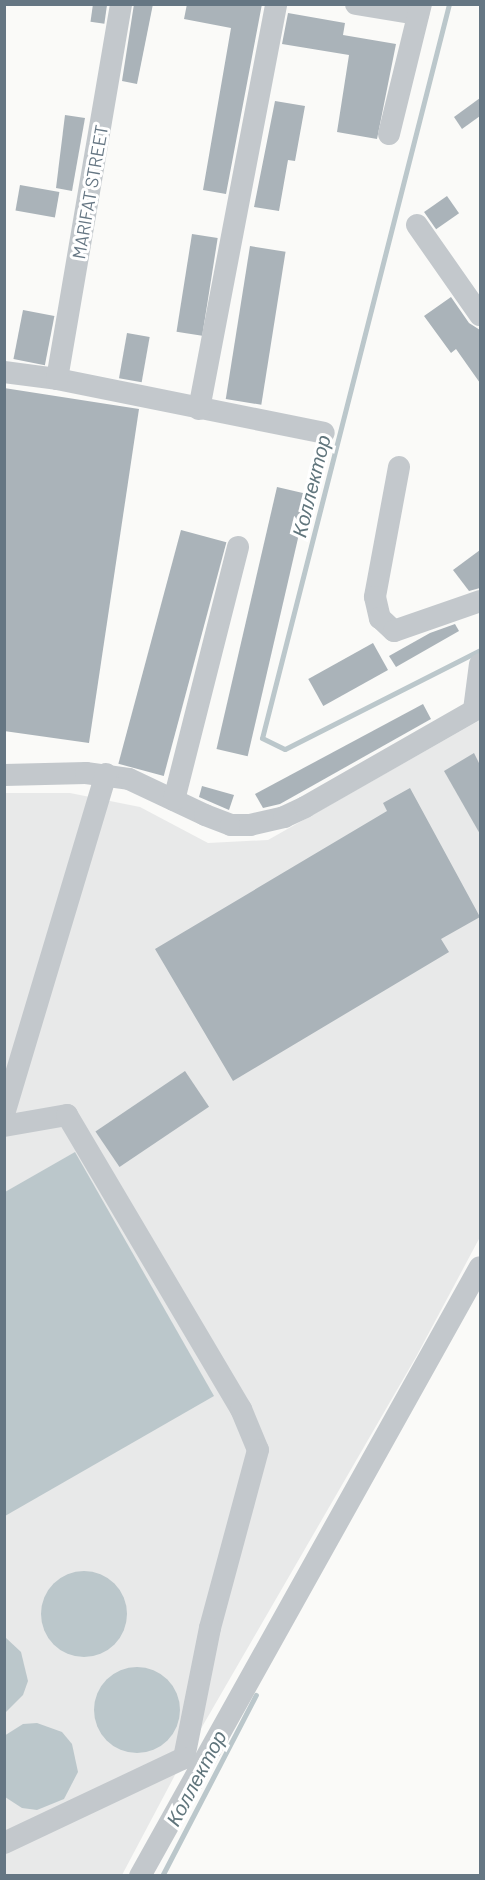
<!DOCTYPE html>
<meta charset="utf-8">
<style>
body{margin:0}
#map{position:relative;width:485px;height:1880px;overflow:hidden;background:#fafaf8;font-family:Barlow,sans-serif}
div>[style]{position:absolute}
.built>*{inset:0;background:#e8e9e9}
.water>*{inset:0;background:#bbc7cb}
.round{border-radius:50%}
.stream>*{height:5px;margin:-2.5px;padding:0 2.5px;transform-origin:2.5px;border-radius:2.5px;background:#bbc7cb}
.building>*{inset:0;background:#aab3b9;transform-origin:0 0}
.minor>*{height:22px;margin:-11px;padding:0 11px;transform-origin:11px;border-radius:11px;background:#c3c8cc}
span{translate:-50% -50%;white-space:nowrap;text-align:center;line-height:1.15;-webkit-text-stroke:6px #fff;paint-order:stroke}
.street-label{font-size:18px;color:#657683}
.water-label{font-size:20px;color:#60757c;font-style:italic}
.frame{position:absolute;inset:0;border:6px solid #657683;pointer-events:none}
</style>
<div id="map">
<div class="built">
<div style="clip-path:polygon(480px 720px,480px 1237px,416px 1357px,184px 1758px,122px 1875px,5px 1875px,4px 793px,70px 793px,140px 807px,208px 843px,268px 840px)"></div>
</div>
<div class="water">
<div style="clip-path:polygon(75px 1152px,214px 1396px,5px 1516px,5px 1192px)"></div>
<div class="round" style="left:41px;top:1571px;width:86px;height:86px"></div>
<div style="clip-path:polygon(5px 1637px,21px 1652px,28px 1681px,23px 1695px,5px 1713px)"></div>
<div class="round" style="left:94px;top:1667px;width:86px;height:86px"></div>
<div style="clip-path:polygon(37px 1723px,62px 1732px,72px 1744px,78px 1772px,64px 1799px,37px 1810px,22px 1808px,5px 1797px,4px 1736px,23px 1724px)"></div>
</div>
<div class="stream">
<div style="left:449px;top:4px;width:757px;rotate:104.29deg"></div>
<div style="left:262px;top:738px;width:25px;rotate:26deg"></div>
<div style="left:285px;top:749px;width:219px;rotate:-26.9deg"></div>
<div style="left:162px;top:1876px;width:204px;rotate:-62.6deg"></div>
</div>
<div class="building">
<div style="left:93px;top:4px;width:14px;height:18px;rotate:8deg"></div>
<div style="clip-path:polygon(134px 4px,153px 4px,137px 84px,122px 81px)"></div>
<div style="clip-path:polygon(187px 4px,262px 4px,226px 194px,203px 190px,231px 28px,184px 19px)"></div>
<div style="clip-path:polygon(288px 13px,345px 23px,343px 35px,396px 44px,377px 139px,337px 132px,349px 55px,282px 44px)"></div>
<div style="clip-path:polygon(480px 98px,480px 116px,462px 129px,454px 117px)"></div>
<div style="clip-path:polygon(275px 101px,305px 106px,295px 161px,288px 160px,279px 211px,254px 207px)"></div>
<div style="clip-path:polygon(65px 115px,85px 118px,72px 191px,56px 188px)"></div>
<div style="left:20px;top:185px;width:40px;height:26px;rotate:10deg"></div>
<div style="left:447px;top:196px;width:21px;height:28px;rotate:55deg"></div>
<div style="left:192px;top:234px;width:26px;height:99px;rotate:9deg"></div>
<div style="left:250px;top:246px;width:36px;height:155px;rotate:9deg"></div>
<div style="clip-path:polygon(451px 297px,469px 323px,480px 330px,480px 383px,456px 349px,451px 353px,424px 316px)"></div>
<div style="left:23px;top:310px;width:32px;height:50px;rotate:11deg"></div>
<div style="left:127px;top:333px;width:23px;height:46px;rotate:10deg"></div>
<div style="clip-path:polygon(4px 388px,139px 409px,89px 743px,4px 731px)"></div>
<div style="left:277px;top:487px;width:32px;height:269px;rotate:13deg"></div>
<div style="left:181px;top:530px;width:47px;height:242px;rotate:15deg"></div>
<div style="clip-path:polygon(480px 550px,480px 588px,469px 591px,453px 570px)"></div>
<div style="clip-path:polygon(455px 624px,459px 631px,396px 667px,389px 656px,430px 633px)"></div>
<div style="left:373px;top:643px;width:31px;height:74px;rotate:61deg"></div>
<div style="clip-path:polygon(423px 704px,431px 719px,280px 804px,263px 808px,255px 794px)"></div>
<div style="clip-path:polygon(474px 753px,480px 765px,480px 834px,444px 771px)"></div>
<div style="clip-path:polygon(202px 786px,234px 795px,229px 810px,199px 797px)"></div>
<div style="clip-path:polygon(410px 788px,480px 917px,441px 939px,449px 952px,233px 1081px,155px 949px,387px 811px,383px 803px)"></div>
<div style="left:185px;top:1071px;width:43px;height:108px;rotate:56deg"></div>
</div>
<div class="minor">
<div style="left:356px;top:4px;width:63px;rotate:9.2deg"></div>
<div style="left:389px;top:134px;width:134px;rotate:-76.2deg"></div>
<div style="left:417px;top:225px;width:110px;rotate:55deg"></div>
<div style="left:4px;top:372px;width:53px;rotate:7.5deg"></div>
<div style="left:57px;top:379px;width:272px;rotate:11.4deg"></div>
<div style="left:57px;top:379px;width:380px;rotate:-80.3deg"></div>
<div style="left:199px;top:409px;width:412px;rotate:-79.2deg"></div>
<div style="left:399px;top:467px;width:132px;rotate:100.5deg"></div>
<div style="left:375px;top:597px;width:22px;rotate:77deg"></div>
<div style="left:380px;top:618px;width:19px;rotate:43deg"></div>
<div style="left:394px;top:631px;width:91px;rotate:-19.2deg"></div>
<div style="left:474px;top:710px;width:46px;rotate:-82.6deg"></div>
<div style="left:4px;top:775px;width:82px;rotate:-1.4deg"></div>
<div style="left:86px;top:773px;width:43px;rotate:7.9deg"></div>
<div style="left:129px;top:779px;width:84px;rotate:25.3deg"></div>
<div style="left:205px;top:815px;width:28px;rotate:21deg"></div>
<div style="left:231px;top:825px;width:19px"></div>
<div style="left:250px;top:825px;width:35px;rotate:-13deg"></div>
<div style="left:284px;top:817px;width:23px;rotate:-25deg"></div>
<div style="left:305px;top:807px;width:202px;rotate:-29.7deg"></div>
<div style="left:174px;top:800px;width:261px;rotate:-75.8deg"></div>
<div style="left:4px;top:1114px;width:355px;rotate:-73.3deg"></div>
<div style="left:4px;top:1126px;width:64px;rotate:-9.9deg"></div>
<div style="left:67px;top:1115px;width:342px;rotate:59.4deg"></div>
<div style="left:241px;top:1409px;width:44px;rotate:67.5deg"></div>
<div style="left:258px;top:1450px;width:184px;rotate:105.1deg"></div>
<div style="left:210px;top:1628px;width:133px;rotate:101.3deg"></div>
<div style="left:184px;top:1758px;width:199px;rotate:154.7deg"></div>
<div style="left:140px;top:1876px;width:697px;rotate:-60.83deg"></div>
</div>
<div class="street-label">
<span style="left:90px;top:192px;rotate:-80deg">MARIFAT STREET</span>
</div>
<div class="water-label">
<span style="left:311px;top:486px;rotate:-76deg">Коллектор</span>
<span style="left:196px;top:1778px;rotate:-62deg">Коллектор</span>
</div>
<div class="frame"></div>
</div>
